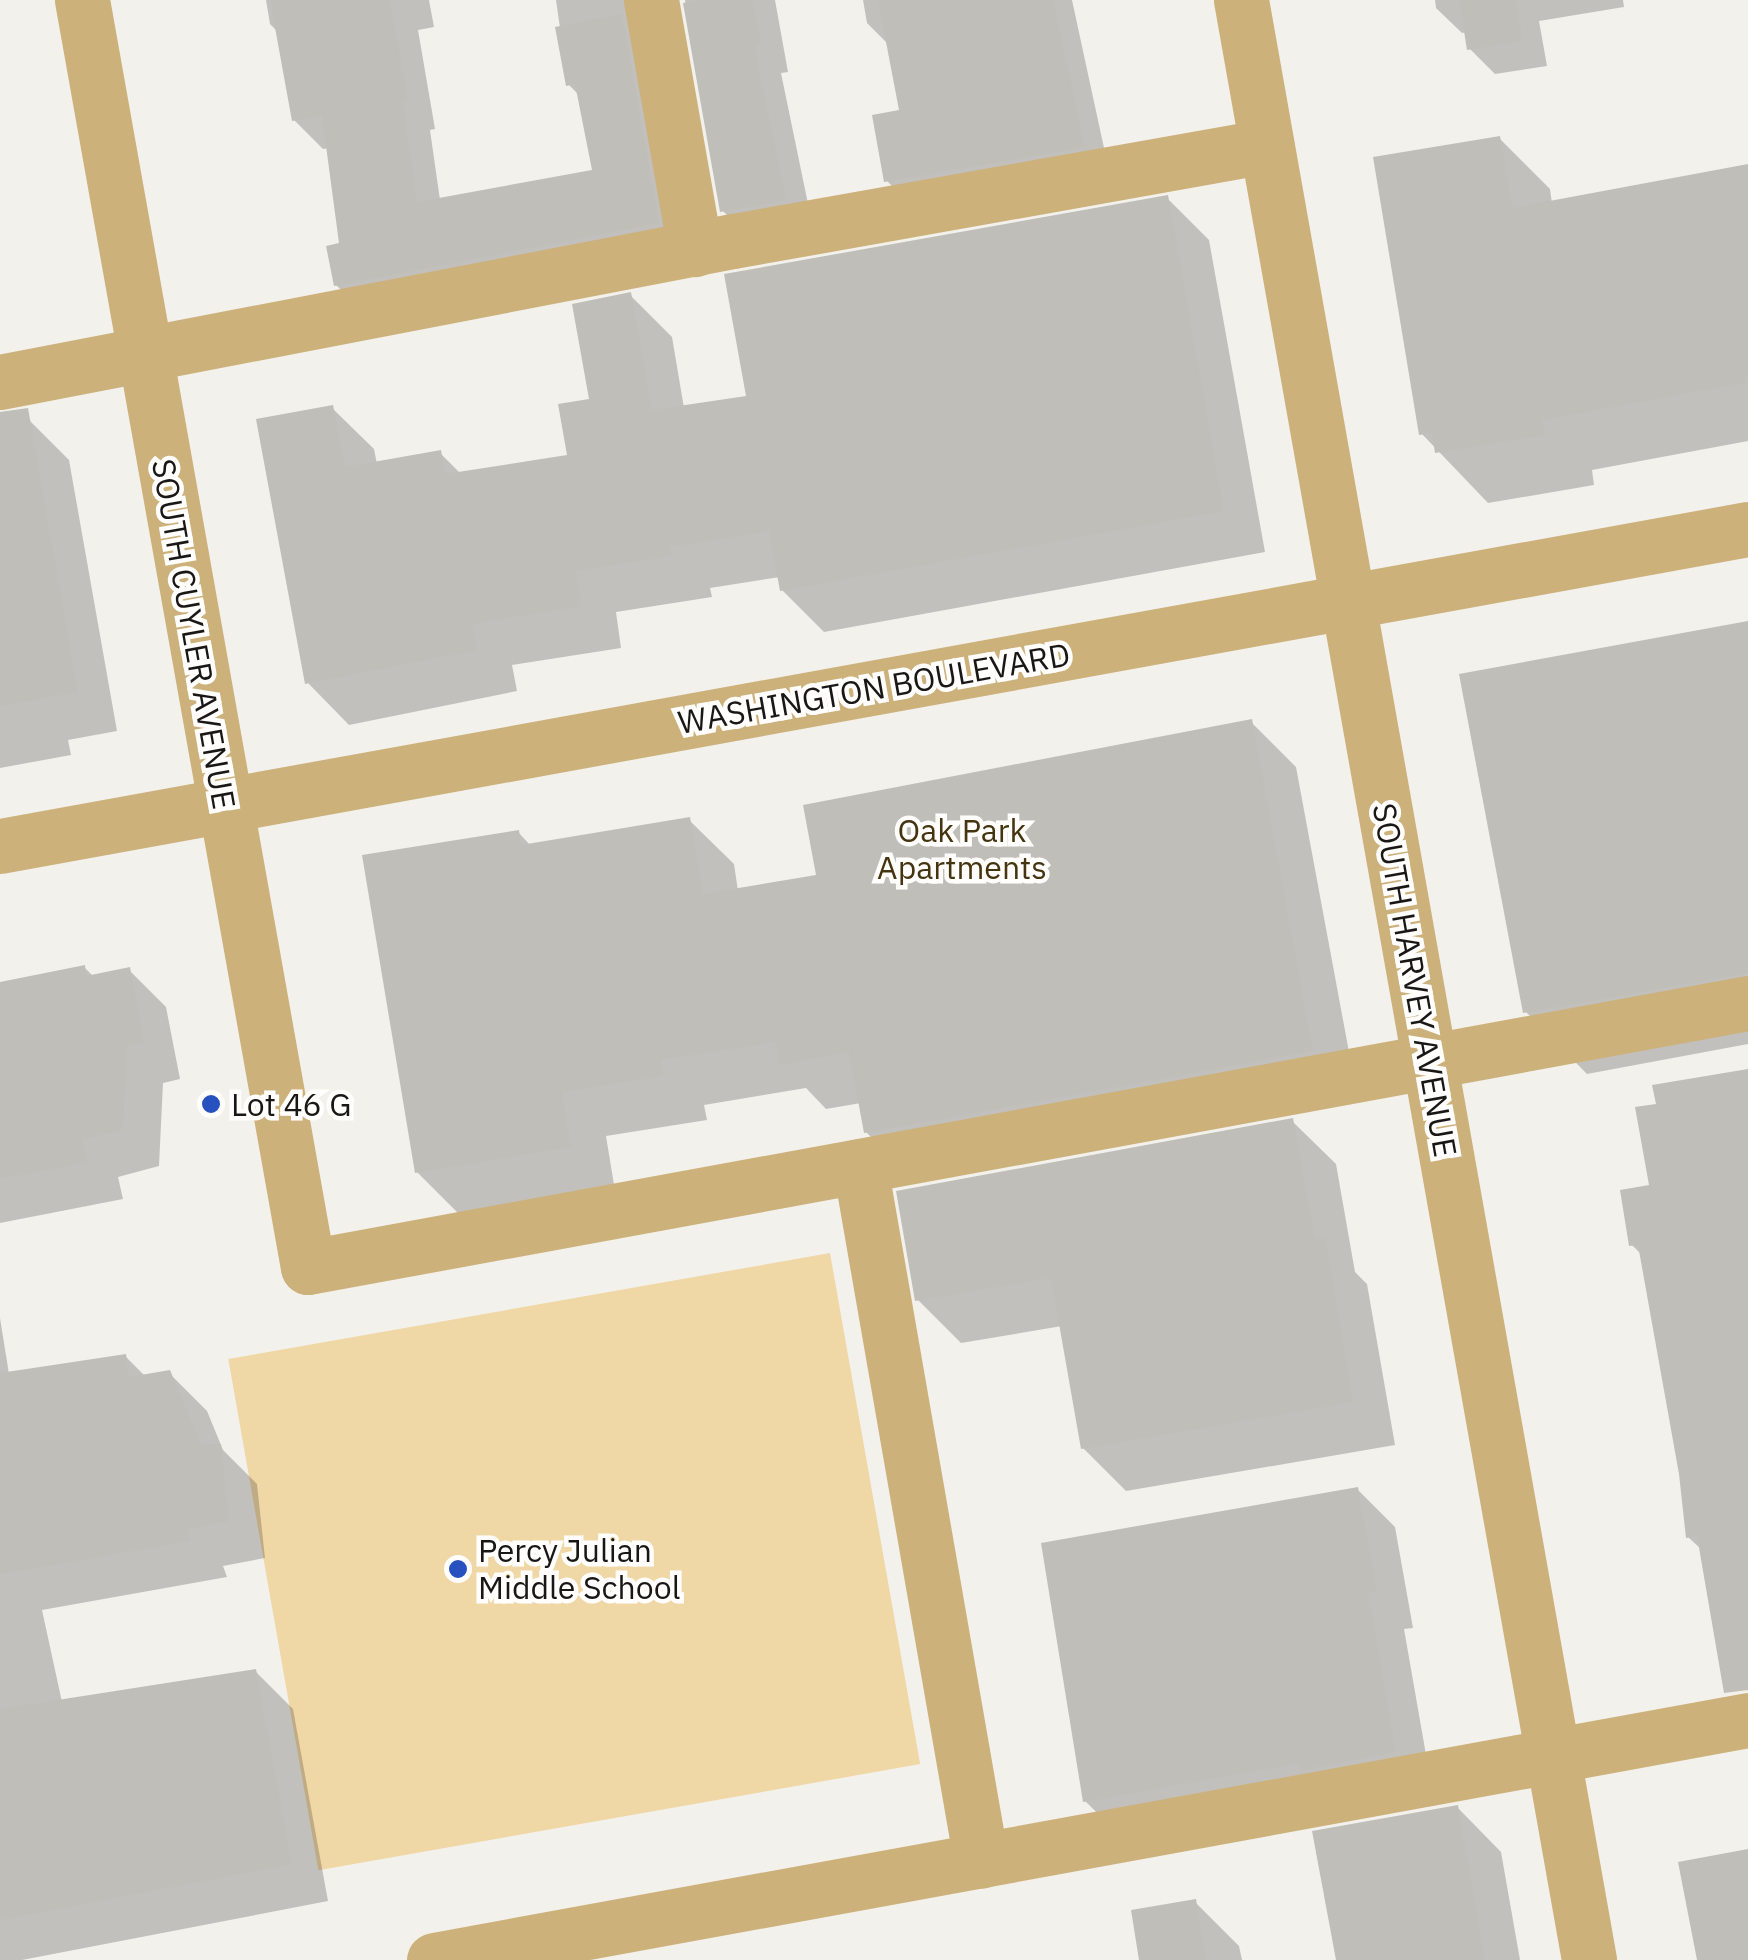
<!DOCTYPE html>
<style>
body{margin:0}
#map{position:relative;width:1748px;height:1960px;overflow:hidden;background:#f3f1ec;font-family:"IBM Plex Sans",sans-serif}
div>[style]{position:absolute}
.green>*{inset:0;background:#f0d7a6;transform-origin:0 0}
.shadow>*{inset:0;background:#0003}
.building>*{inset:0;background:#c0beb9}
.minor>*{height:55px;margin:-27.5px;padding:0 27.5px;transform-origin:27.5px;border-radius:27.5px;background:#ccb17b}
.dots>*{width:28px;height:28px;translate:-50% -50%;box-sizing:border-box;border:5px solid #fffefc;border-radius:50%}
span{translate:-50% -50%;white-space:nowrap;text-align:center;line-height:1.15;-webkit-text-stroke:9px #fffefc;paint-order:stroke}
.street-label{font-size:32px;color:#181716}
.park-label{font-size:32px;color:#443410}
.poi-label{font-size:32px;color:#181716}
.left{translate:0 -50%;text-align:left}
</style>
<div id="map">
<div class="green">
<div style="left:830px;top:1253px;width:519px;height:611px;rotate:80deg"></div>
</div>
<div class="shadow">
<div style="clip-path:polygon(266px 0,429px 0,434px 27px,418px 30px,435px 129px,430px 130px,440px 200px,595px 172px,579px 95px,568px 84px,556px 0,669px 0,686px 251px,365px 313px,336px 285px,342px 245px,329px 148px,323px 149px,294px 120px,279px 33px,270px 24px)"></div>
<div style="clip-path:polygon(685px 0,775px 0,788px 72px,781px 73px,813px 228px,751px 239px,722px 210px)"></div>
<div style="clip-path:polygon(863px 0,1072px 0,1109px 171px,912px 206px,887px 181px,902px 112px,889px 45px,867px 23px)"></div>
<div style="clip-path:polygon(1435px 0,1623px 0,1624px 7px,1539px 21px,1547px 66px,1495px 74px,1470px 49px,1467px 32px,1462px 33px,1436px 8px)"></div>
<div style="clip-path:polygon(1499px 138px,1550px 189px,1552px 204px,1748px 167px,1748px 441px,1592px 470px,1594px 485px,1488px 503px,1422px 434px)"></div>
<div style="clip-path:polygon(1167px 198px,1209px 240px,1265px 552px,824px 632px,782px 590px,780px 577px,710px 588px,712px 597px,616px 612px,621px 648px,512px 665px,517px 691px,349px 725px,308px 683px,332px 408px,374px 449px,377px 464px,440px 453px,461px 474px,570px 457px,630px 295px,672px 337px,684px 408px,749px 398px)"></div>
<div style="clip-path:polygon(29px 420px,69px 460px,117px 731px,68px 740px,71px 755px,0 768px,0 425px)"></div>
<div style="clip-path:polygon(1748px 626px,1748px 1044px,1587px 1074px,1525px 1011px)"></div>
<div style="clip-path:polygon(1251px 722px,1296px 767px,1357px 1095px,911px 1177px,866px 1132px,861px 1103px,826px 1109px,806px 1088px,704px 1105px,707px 1120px,606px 1136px,615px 1191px,462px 1217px,417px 1172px,518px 832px,531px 846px,689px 820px,734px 864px,738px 891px,819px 877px)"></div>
<div style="clip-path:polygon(84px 967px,94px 977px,129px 970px,166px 1007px,180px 1079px,163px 1083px,159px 1166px,118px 1177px,123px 1199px,0 1223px,0 983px)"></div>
<div style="clip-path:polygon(1748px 1071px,1748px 1668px,1702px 1550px,1688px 1537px,1682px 1473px,1643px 1256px,1632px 1245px,1652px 1188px,1658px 1106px)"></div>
<div style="clip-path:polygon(1292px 1121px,1336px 1164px,1355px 1272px,1367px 1284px,1395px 1445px,1126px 1491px,1083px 1448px,1062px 1326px,961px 1343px,918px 1300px)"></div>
<div style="clip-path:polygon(0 1318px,9px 1374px,125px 1356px,146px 1377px,169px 1373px,207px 1411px,223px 1450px,257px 1484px,265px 1558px,223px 1566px,227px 1577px,42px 1610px,62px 1702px,255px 1671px,293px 1709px,328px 1901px,22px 1960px,0 1960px)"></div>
<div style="clip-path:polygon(1357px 1489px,1395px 1527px,1413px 1628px,1404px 1629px,1432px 1789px,1123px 1838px,1085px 1801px)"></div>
<div style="clip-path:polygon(1457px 1807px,1501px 1852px,1520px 1960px,1338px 1960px)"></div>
<div style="clip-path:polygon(1195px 1902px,1239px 1946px,1242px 1960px,1141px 1960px)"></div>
</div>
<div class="building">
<div style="clip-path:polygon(270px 0,390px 0,408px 101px,403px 102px,417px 202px,592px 170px,575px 84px,566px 86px,555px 27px,622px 14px,659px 223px,334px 286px,326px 246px,339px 243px,322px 116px,292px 121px)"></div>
<div style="clip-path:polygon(697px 0,753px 0,761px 44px,754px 45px,786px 200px,720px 212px,683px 3px)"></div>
<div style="clip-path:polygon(878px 0,1053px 0,1085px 147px,884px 182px,872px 115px,899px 110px)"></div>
<div style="clip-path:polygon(1459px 0,1516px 0,1523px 41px,1467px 50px)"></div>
<div style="clip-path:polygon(1500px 136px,1512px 208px,1748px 164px,1748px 382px,1542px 420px,1545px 435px,1435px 453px,1432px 433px,1419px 435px,1373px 157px)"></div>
<div style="clip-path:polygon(1168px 195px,1224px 511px,780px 591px,769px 531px,670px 547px,672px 556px,576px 571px,581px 606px,472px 624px,477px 650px,305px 684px,256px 419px,333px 405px,345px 467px,441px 450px,445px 474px,567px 455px,558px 404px,589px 399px,572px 304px,631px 292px,652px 410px,746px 396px,724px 274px)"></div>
<div style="clip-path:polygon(28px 408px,78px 692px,0 706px,0 412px)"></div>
<div style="clip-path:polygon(1748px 621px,1748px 973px,1523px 1013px,1459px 674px)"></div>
<div style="clip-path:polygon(1252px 719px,1313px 1051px,864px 1133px,849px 1052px,779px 1065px,775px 1042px,661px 1060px,663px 1076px,562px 1092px,571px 1147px,415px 1173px,362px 855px,519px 830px,521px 845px,690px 817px,703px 894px,816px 875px,803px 805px)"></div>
<div style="clip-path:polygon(85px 965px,86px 976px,130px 967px,144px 1042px,127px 1046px,123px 1129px,82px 1140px,87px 1162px,0 1179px,0 982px)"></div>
<div style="clip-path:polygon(1748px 1069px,1748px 1690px,1724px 1693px,1697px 1536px,1686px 1538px,1679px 1474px,1638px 1245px,1629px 1246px,1620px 1190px,1649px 1185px,1635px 1107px,1656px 1104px,1652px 1085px)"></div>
<div style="clip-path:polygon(1293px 1118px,1315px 1239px,1325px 1238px,1353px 1402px,1081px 1449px,1051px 1278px,915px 1301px,896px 1191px)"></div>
<div style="clip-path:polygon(126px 1354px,129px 1377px,170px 1370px,201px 1444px,221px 1444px,229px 1521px,187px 1529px,191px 1541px,0 1574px,0 1373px)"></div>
<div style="clip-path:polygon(1358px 1487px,1377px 1591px,1368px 1592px,1396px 1752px,1301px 1770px,1300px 1763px,1083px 1802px,1041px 1543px)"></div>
<div style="clip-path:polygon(256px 1669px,292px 1864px,0 1920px,0 1709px)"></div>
<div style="clip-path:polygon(1458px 1805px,1485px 1960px,1336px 1960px,1312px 1831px)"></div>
<div style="clip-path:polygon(1748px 1849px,1748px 1960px,1697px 1960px,1678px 1862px)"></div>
<div style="clip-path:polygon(1196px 1899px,1206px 1960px,1139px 1960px,1131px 1910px)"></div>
</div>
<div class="minor">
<div style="left:82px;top:0;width:1287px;rotate:79.89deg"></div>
<div style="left:308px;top:1267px;width:1464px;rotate:-10.39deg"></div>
<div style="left:651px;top:0;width:253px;rotate:80deg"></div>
<div style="left:1241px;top:0;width:1991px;rotate:79.93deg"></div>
<div style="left:0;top:382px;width:746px;rotate:-10.89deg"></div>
<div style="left:733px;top:241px;width:542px;rotate:-10.09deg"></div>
<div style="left:0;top:846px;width:1777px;rotate:-10.28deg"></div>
<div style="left:860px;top:1166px;width:705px;rotate:80.12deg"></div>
<div style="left:434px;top:1960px;width:1336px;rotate:-10.35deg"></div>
</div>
<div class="dots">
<div style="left:211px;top:1104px;background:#2651bf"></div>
<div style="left:458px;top:1569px;background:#2651bf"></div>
</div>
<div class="street-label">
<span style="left:194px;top:634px;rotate:80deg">SOUTH CUYLER AVENUE</span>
<span style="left:874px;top:688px;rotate:-10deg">WASHINGTON BOULEVARD</span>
<span style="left:1415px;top:980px;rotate:80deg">SOUTH HARVEY AVENUE</span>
</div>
<div class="park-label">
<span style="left:962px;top:849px">Oak Park<br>Apartments</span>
</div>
<div class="poi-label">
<span class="left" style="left:231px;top:1104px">Lot 46 G</span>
<span class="left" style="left:478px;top:1569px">Percy Julian<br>Middle School</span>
</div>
</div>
